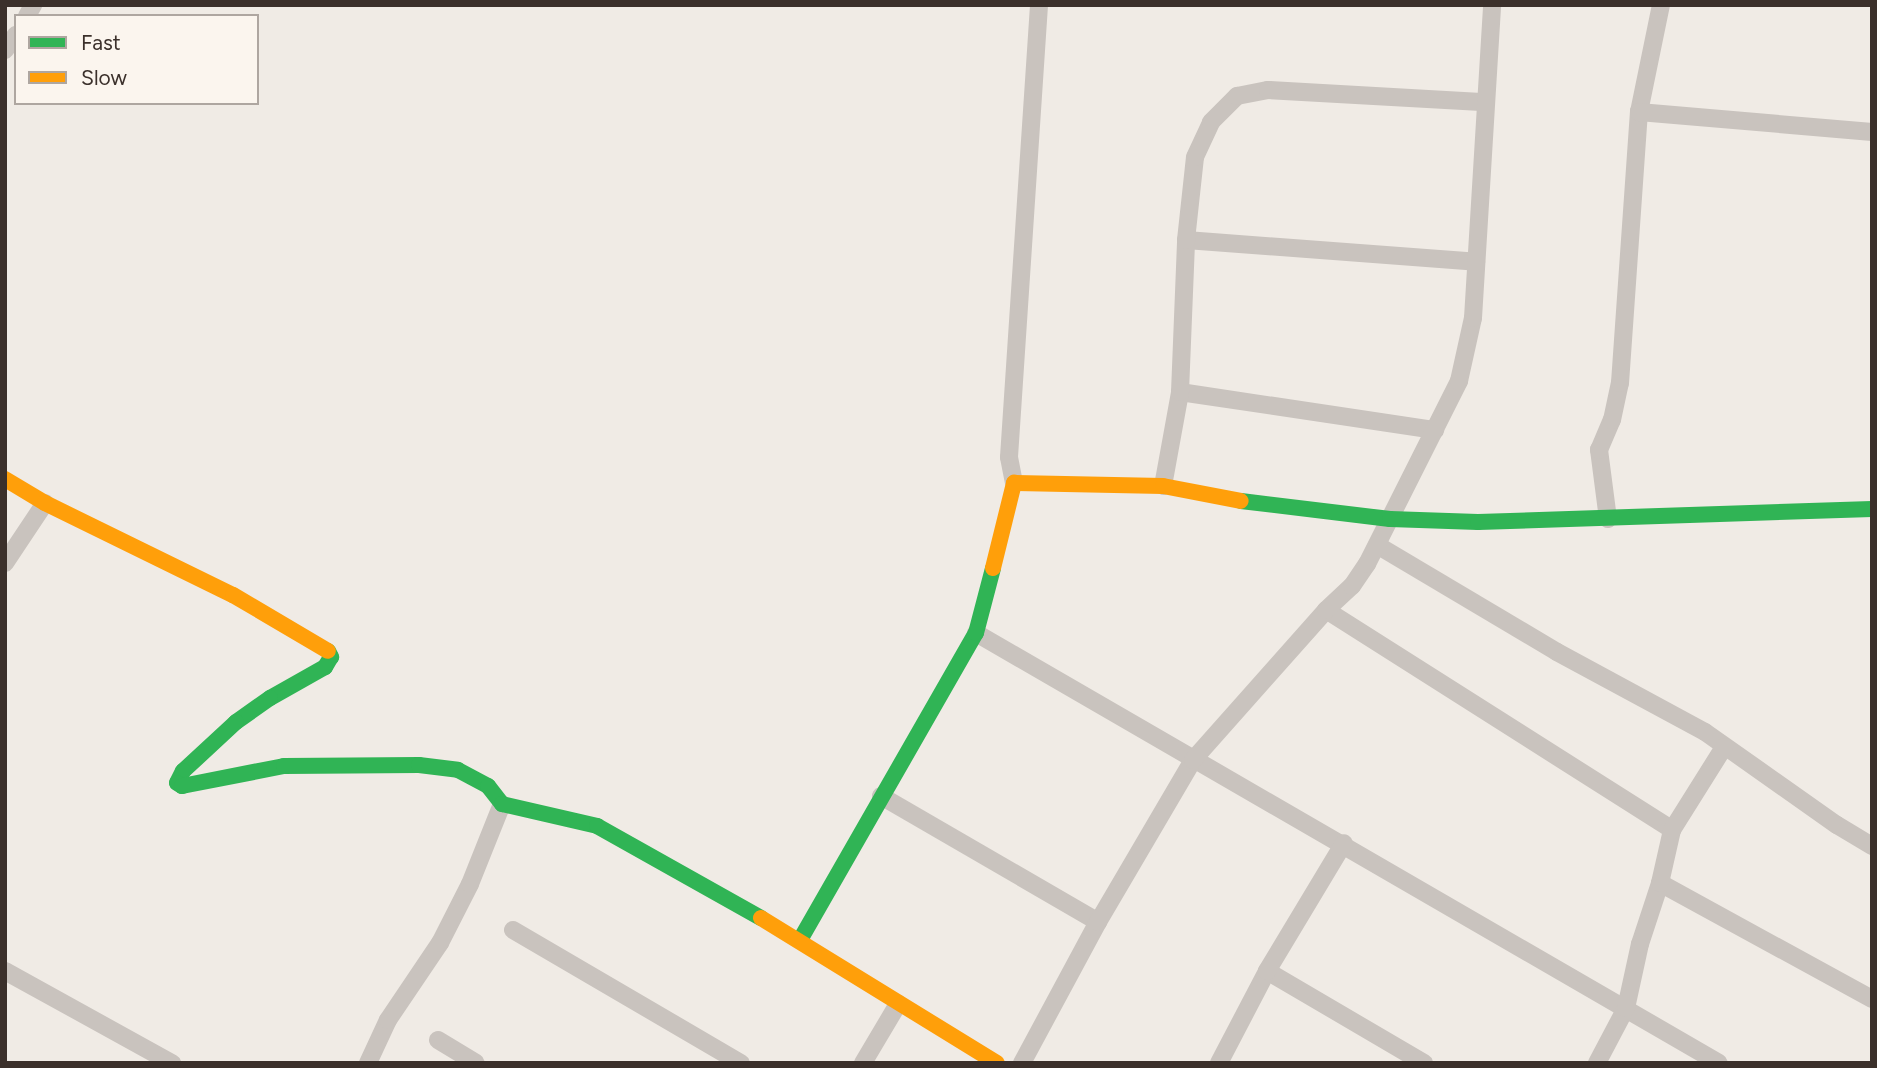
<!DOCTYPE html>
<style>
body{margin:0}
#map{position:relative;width:1877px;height:1068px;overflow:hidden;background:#f0ebe5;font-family:Figtree,sans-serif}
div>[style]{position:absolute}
.street>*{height:18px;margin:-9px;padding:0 9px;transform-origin:9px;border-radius:9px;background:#c9c3be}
.fast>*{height:16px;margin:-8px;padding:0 8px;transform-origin:8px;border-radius:8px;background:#30b455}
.slow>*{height:16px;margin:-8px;padding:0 8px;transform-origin:8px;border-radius:8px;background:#ff9f0a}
span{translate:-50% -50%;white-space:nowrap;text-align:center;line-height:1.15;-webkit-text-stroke:5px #fbf5ee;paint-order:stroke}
.frame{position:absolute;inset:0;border:7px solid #3b302b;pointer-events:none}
.legend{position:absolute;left:14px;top:14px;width:245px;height:91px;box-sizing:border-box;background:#fbf5ee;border:2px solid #aea6a0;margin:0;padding:9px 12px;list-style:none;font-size:21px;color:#3b302b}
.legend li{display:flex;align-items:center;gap:14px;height:35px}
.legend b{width:35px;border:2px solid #aea6a0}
</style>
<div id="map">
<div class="street">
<div style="left:27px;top:16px;width:13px;rotate:-61deg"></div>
<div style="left:5px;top:50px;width:19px;rotate:-54deg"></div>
<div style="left:1639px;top:112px;width:109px;rotate:-78.4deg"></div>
<div style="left:1186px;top:240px;width:291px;rotate:4.3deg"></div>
<div style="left:1180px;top:392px;width:258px;rotate:8.5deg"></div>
<div style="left:1014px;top:483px;width:26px;rotate:-101deg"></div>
<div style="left:1009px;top:457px;width:453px;rotate:-86.2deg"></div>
<div style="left:1163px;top:486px;width:96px;rotate:-79.7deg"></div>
<div style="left:1180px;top:392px;width:152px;rotate:-87.7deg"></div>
<div style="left:1186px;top:240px;width:83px;rotate:-83.8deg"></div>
<div style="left:1195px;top:157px;width:38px;rotate:-65deg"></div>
<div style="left:1211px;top:122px;width:37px;rotate:-45deg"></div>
<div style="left:1237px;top:96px;width:32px;rotate:-11deg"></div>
<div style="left:1268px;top:90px;width:218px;rotate:3.2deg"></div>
<div style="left:1608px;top:519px;width:70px;rotate:-97.4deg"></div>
<div style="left:1599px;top:450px;width:33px;rotate:-67deg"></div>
<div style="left:1612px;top:420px;width:38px;rotate:-78deg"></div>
<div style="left:1620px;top:383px;width:272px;rotate:-86deg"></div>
<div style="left:1639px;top:112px;width:234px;rotate:4.9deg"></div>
<div style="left:1377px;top:545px;width:209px;rotate:30.7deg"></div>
<div style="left:1557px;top:652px;width:168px;rotate:28.4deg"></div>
<div style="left:1705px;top:732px;width:161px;rotate:35.2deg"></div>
<div style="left:1837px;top:825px;width:41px;rotate:31deg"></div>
<div style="left:5px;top:563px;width:72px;rotate:-56.3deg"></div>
<div style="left:1326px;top:610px;width:410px;rotate:32.4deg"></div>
<div style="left:976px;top:633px;width:858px;rotate:30.06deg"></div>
<div style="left:881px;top:796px;width:251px;rotate:30.1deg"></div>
<div style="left:1660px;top:883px;width:242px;rotate:28.7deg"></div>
<div style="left:513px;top:930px;width:264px;rotate:30.3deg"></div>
<div style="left:5px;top:971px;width:191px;rotate:28.9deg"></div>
<div style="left:1267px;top:971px;width:182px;rotate:30.4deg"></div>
<div style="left:438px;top:1040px;width:44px;rotate:31.2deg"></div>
<div style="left:368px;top:1063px;width:47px;rotate:-65.1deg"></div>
<div style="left:388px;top:1020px;width:93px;rotate:-56deg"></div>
<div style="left:440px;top:943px;width:66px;rotate:-63deg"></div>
<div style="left:470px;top:884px;width:86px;rotate:-68.2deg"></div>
<div style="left:863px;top:1063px;width:69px;rotate:-59.3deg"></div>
<div style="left:1022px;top:1063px;width:160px;rotate:-61.7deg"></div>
<div style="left:1098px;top:922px;width:188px;rotate:-59.6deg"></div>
<div style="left:1193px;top:760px;width:200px;rotate:-48.4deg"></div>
<div style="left:1326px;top:610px;width:35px;rotate:-43deg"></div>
<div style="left:1352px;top:586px;width:27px;rotate:-56deg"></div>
<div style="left:1367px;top:564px;width:205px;rotate:-63.3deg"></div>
<div style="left:1459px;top:381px;width:65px;rotate:-77.5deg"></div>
<div style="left:1473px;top:318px;width:314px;rotate:-86.5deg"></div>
<div style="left:1219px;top:1063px;width:104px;rotate:-62.4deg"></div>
<div style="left:1267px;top:971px;width:149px;rotate:-59deg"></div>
<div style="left:1597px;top:1063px;width:62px;rotate:-62.2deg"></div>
<div style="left:1626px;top:1008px;width:66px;rotate:-77.7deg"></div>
<div style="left:1640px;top:944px;width:64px;rotate:-71.8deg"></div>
<div style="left:1660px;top:883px;width:54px;rotate:-77.2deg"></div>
<div style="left:1672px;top:830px;width:98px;rotate:-57.9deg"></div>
</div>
<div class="fast">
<div style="left:1241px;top:501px;width:150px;rotate:6.9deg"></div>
<div style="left:1390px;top:519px;width:88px;rotate:2deg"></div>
<div style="left:1478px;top:522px;width:394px;rotate:-1.9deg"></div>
<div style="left:328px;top:651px;width:7px;rotate:63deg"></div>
<div style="left:331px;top:657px;width:12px;rotate:121deg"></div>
<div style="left:325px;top:667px;width:63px;rotate:150.6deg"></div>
<div style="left:270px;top:698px;width:42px;rotate:144.8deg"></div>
<div style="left:236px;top:722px;width:72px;rotate:137.2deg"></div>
<div style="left:183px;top:771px;width:13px;rotate:117deg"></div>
<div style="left:177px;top:783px;width:6px;rotate:31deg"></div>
<div style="left:182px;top:786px;width:104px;rotate:-11.1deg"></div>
<div style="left:284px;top:766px;width:135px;rotate:-0.4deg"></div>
<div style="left:419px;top:765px;width:39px;rotate:7deg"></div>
<div style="left:458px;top:770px;width:34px;rotate:28deg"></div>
<div style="left:488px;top:786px;width:23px;rotate:52deg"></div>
<div style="left:502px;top:804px;width:98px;rotate:13deg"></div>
<div style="left:597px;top:826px;width:188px;rotate:29.3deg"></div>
<div style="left:800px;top:940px;width:354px;rotate:-60.2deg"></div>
<div style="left:976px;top:633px;width:67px;rotate:-75.3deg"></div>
</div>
<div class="slow">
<div style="left:5px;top:479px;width:47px;rotate:31deg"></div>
<div style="left:45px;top:503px;width:209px;rotate:26.1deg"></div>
<div style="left:233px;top:595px;width:110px;rotate:30.5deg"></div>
<div style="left:993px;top:568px;width:88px;rotate:-76.1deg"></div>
<div style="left:1014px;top:483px;width:149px;rotate:1.2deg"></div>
<div style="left:1163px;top:486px;width:79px;rotate:10.9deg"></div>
<div style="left:761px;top:918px;width:277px;rotate:31.6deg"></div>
</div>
<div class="frame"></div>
<ul class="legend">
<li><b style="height:9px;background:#30b455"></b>Fast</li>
<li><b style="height:9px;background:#ff9f0a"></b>Slow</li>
</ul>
</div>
